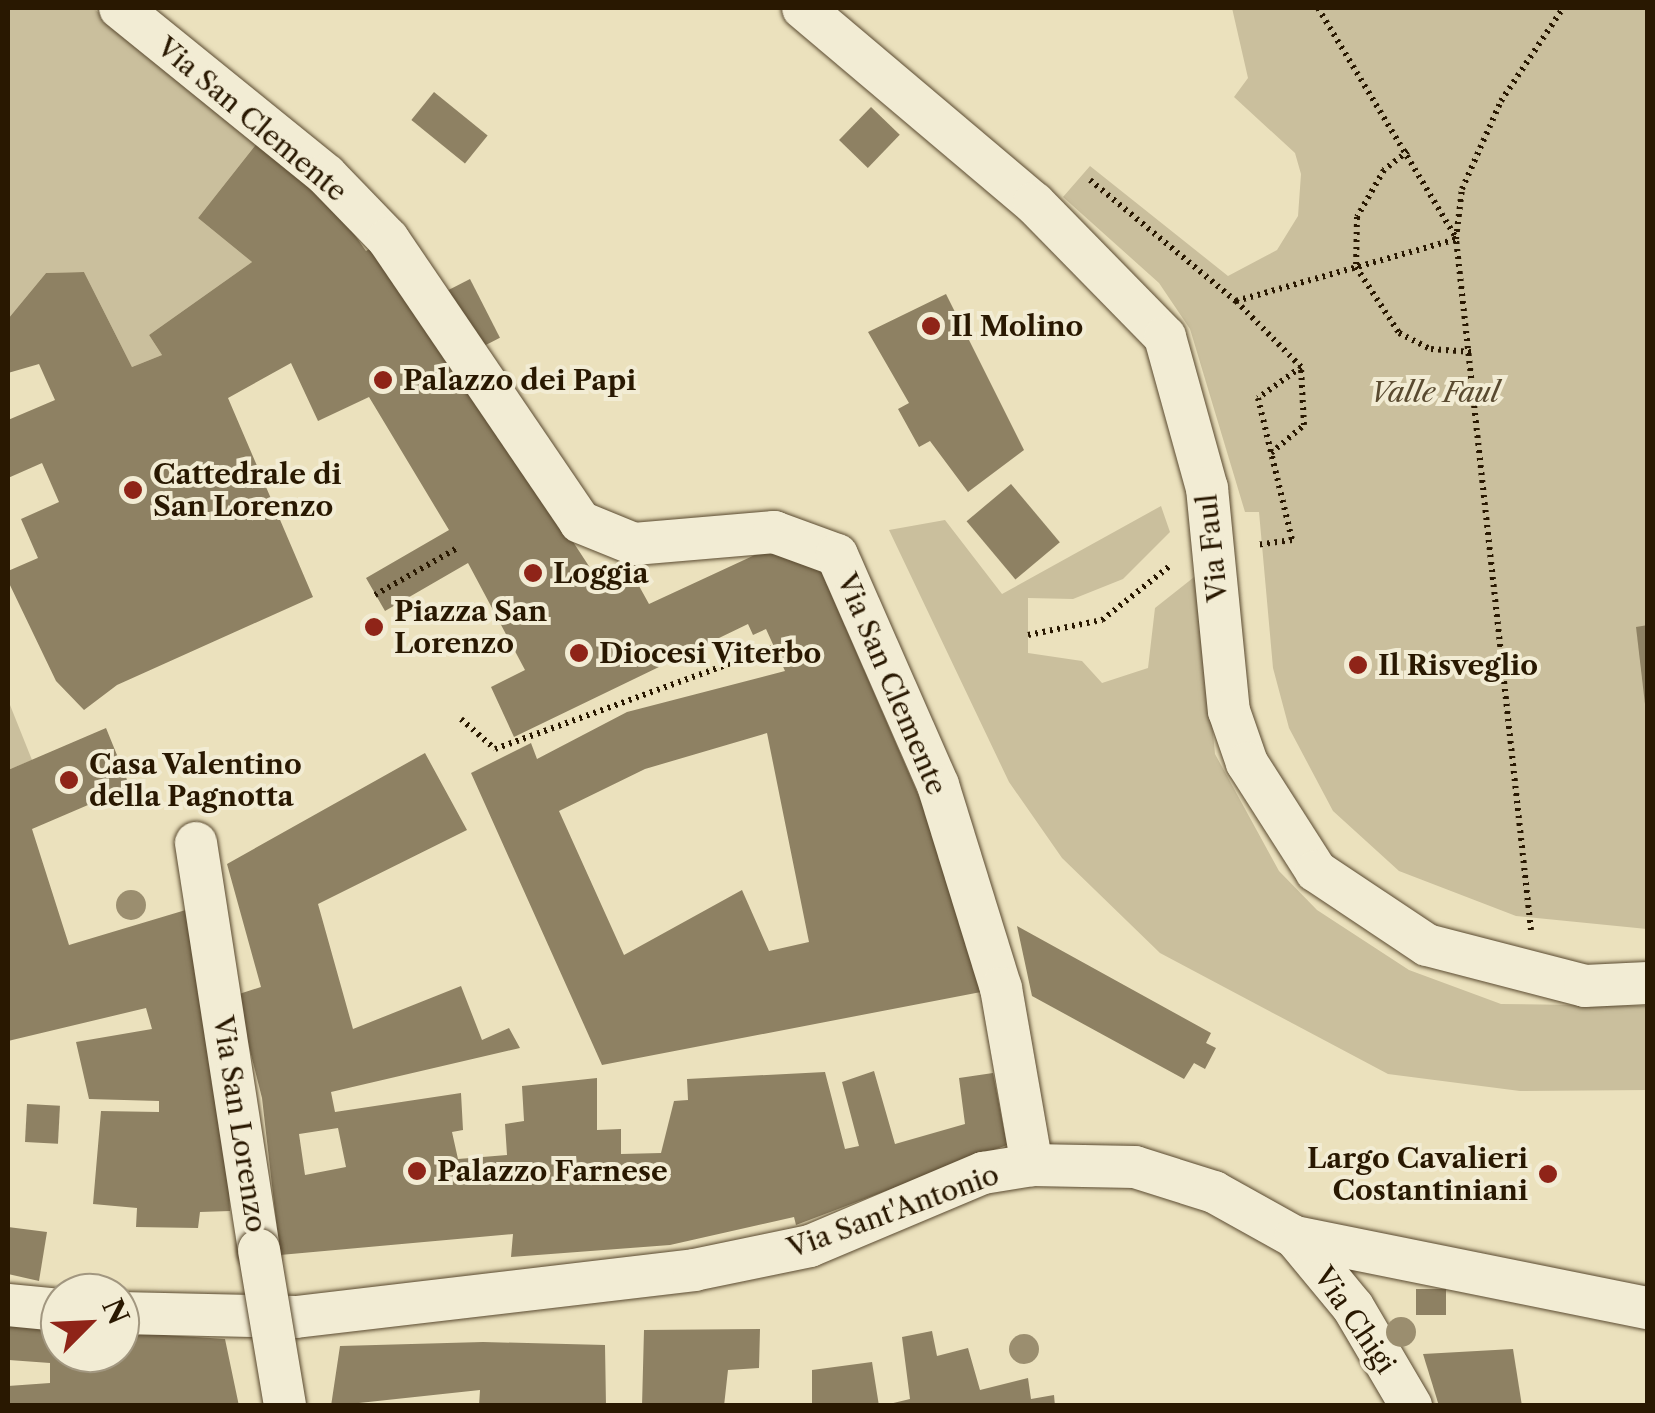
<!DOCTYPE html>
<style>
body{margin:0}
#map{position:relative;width:1655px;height:1413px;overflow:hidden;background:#ebe1bd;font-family:"Libre Caslon Text",serif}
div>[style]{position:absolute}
.green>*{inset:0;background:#cabf9d}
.building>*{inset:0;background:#8e8163;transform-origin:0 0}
.path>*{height:6px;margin-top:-3px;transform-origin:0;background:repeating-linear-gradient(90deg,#291801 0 2.5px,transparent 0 7.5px)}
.roads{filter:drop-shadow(0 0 2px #5a4a30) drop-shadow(0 0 2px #5a4a30)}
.minor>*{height:42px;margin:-21px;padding:0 21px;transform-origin:21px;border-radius:21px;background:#f2ecd4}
.bridges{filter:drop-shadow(0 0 2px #5a4a30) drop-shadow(0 0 2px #5a4a30)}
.minor-bridge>*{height:42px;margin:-21px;padding:0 21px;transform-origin:21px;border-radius:21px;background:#f2ecd4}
.trees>*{width:30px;height:30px;margin:-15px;border-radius:50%;background:#9b8e6f}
.dots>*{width:28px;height:28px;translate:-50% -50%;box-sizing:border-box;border:5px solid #f2ecd4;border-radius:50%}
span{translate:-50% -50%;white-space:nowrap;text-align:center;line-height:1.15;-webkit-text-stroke:8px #f2ecd4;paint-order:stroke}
.street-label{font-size:28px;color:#291801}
.poi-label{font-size:28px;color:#291801;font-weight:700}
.left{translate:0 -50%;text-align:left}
.right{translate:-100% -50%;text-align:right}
.park-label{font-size:28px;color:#594a30;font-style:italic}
.frame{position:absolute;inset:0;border:10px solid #291801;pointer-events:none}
.north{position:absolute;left:40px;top:1273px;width:100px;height:100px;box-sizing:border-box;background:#f2ecd4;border:2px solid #a29780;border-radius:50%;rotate:66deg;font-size:28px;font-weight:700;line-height:40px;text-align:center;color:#291801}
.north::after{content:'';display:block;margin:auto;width:35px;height:45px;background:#8f2418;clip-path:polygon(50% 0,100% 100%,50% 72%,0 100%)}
</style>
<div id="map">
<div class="green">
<div style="clip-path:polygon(8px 8px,93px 8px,258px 142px,198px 218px,252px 262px,149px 335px,162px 355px,132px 367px,84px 272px,46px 273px,8px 319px)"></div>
<div style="clip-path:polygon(1232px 8px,1647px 8px,1647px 929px,1516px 916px,1399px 871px,1333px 811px,1289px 728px,1273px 668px,1259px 512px,1245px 512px,1190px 329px,1159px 283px,1063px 197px,1090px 166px,1228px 276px,1277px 250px,1298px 216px,1301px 174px,1295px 153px,1234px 97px,1248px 78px)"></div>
<div style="clip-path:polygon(1161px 506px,1170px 532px,1123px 579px,1073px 599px,1028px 598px,1028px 653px,1082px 661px,1102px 683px,1148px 668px,1155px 608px,1198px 574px,1215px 754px,1279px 871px,1317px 910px,1409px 970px,1501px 1004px,1647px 1006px,1647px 1090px,1520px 1091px,1388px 1074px,1160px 953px,1062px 858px,1009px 782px,889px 530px,945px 520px,1002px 594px)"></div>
<div style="clip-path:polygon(8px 700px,32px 760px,8px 770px)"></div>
</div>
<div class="building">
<div style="left:434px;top:92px;width:69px;height:36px;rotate:39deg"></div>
<div style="left:871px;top:107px;width:40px;height:46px;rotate:44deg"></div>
<div style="clip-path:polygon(evenodd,258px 142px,333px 204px,366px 251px,378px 244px,600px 583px,628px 566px,649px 604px,774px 546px,817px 562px,941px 847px,981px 992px,602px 1065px,471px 773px,531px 743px,537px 759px,627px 712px,785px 671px,766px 629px,753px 635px,748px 624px,514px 737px,491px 687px,525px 670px,468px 563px,385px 611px,366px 578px,449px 530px,369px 397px,318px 421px,291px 363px,228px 398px,313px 597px,117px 685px,84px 710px,56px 681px,8px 581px,8px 571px,38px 558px,21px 519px,59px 502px,42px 463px,8px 478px,8px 420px,55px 400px,39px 364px,8px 373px,8px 319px,46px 273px,84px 272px,132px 367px,162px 355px,149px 335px,252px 262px,198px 218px,258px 142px,767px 733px,809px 942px,769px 951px,742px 890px,624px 955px,559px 811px,645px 769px,767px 733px)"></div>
<div style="left:470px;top:279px;width:66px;height:29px;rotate:63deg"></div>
<div style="clip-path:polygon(946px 294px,1024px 450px,968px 492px,930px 441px,919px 447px,898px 409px,909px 403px,868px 332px)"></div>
<div style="left:1011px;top:484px;width:76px;height:58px;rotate:50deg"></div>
<div style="clip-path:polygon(1648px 625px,1648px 704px,1645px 704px,1636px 627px)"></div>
<div style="clip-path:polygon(106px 728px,130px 787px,32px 829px,69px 945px,189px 909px,225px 1101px,230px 1211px,200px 1212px,198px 1228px,136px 1227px,137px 1208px,93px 1204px,101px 1111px,159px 1112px,159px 1101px,89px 1099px,76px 1042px,152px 1029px,146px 1008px,8px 1041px,8px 770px)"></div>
<div style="clip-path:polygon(evenodd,425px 753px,467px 830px,318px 904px,353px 1029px,461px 986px,482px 1040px,509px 1028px,520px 1048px,331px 1092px,335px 1112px,461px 1093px,463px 1130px,452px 1132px,458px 1159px,507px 1155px,505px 1124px,524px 1121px,522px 1086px,597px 1078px,597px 1130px,621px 1129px,621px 1154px,661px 1153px,674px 1101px,688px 1100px,687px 1079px,825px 1072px,845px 1149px,859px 1146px,842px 1082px,874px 1071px,895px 1144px,965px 1124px,959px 1078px,993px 1073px,1007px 1145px,796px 1225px,794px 1217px,670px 1245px,511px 1257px,513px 1234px,280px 1255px,262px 1098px,236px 995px,261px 987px,227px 864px,425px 753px,338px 1128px,346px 1167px,305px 1175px,299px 1134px,338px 1128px)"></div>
<div style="clip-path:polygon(1017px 926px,1211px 1033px,1206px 1043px,1216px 1048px,1205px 1069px,1194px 1063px,1184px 1079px,1032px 996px)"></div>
<div style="left:27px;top:1104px;width:33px;height:38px;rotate:3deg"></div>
<div style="clip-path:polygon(8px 1227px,47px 1232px,39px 1281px,8px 1274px)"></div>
<div style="left:1416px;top:1289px;width:30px;height:26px"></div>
<div style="clip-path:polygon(10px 1325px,60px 1328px,60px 1353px,120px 1353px,120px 1332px,225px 1339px,239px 1406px,8px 1406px,8px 1386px,50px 1383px,50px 1363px,9px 1360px)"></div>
<div style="clip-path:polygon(760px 1329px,759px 1368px,728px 1370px,724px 1406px,642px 1406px,644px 1330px)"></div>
<div style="clip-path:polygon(932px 1331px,937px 1356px,968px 1348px,980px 1390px,1028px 1378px,1031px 1399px,1054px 1395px,1055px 1406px,881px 1406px,910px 1399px,902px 1337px)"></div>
<div style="clip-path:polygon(483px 1342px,605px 1345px,606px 1406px,479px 1406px,480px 1390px,331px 1406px,340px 1346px)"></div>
<div style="clip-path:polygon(1513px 1349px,1522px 1406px,1439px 1406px,1423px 1354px)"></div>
<div style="clip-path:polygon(872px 1362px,879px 1406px,812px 1406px,812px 1370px)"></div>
</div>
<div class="path">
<div style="left:1318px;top:8px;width:268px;rotate:59deg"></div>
<div style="left:1408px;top:151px;width:31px;rotate:142deg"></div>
<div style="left:1384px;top:170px;width:54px;rotate:119.9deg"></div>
<div style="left:1357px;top:217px;width:50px;rotate:91.1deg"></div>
<div style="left:1356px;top:267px;width:79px;rotate:56.9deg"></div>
<div style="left:1399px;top:333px;width:36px;rotate:27deg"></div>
<div style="left:1431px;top:349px;width:41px;rotate:4.2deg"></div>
<div style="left:1090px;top:180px;width:190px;rotate:39.7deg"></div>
<div style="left:1236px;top:301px;width:229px;rotate:-15.7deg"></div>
<div style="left:1236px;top:301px;width:93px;rotate:45.4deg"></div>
<div style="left:1301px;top:367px;width:53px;rotate:144.2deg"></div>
<div style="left:1258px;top:398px;width:146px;rotate:76.5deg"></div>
<div style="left:1292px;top:540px;width:37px;rotate:172deg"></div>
<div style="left:1271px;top:453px;width:43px;rotate:-40.3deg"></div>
<div style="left:1304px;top:425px;width:58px;rotate:-93deg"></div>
<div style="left:375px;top:595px;width:97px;rotate:-29.7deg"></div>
<div style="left:1028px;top:635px;width:76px;rotate:-11.5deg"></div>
<div style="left:1102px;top:620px;width:88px;rotate:-38.6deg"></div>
<div style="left:461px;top:719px;width:45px;rotate:41.4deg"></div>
<div style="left:495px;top:749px;width:295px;rotate:-20deg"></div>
<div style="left:1531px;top:930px;width:695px;rotate:-96.19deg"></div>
<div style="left:1456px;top:239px;width:50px;rotate:-83.2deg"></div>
<div style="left:1462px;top:189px;width:96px;rotate:-66.1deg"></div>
<div style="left:1501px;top:101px;width:112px;rotate:-56.3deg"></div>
</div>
<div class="roads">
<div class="minor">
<div style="left:120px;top:8px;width:265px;rotate:39deg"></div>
<div style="left:326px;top:175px;width:89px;rotate:45.9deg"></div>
<div style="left:388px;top:239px;width:342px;rotate:55.8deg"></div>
<div style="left:580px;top:522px;width:58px;rotate:22.2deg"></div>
<div style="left:634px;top:544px;width:141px;rotate:-4.9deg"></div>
<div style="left:774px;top:532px;width:67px;rotate:20.1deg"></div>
<div style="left:837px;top:555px;width:251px;rotate:66.3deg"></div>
<div style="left:938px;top:785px;width:213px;rotate:72.8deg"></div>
<div style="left:1001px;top:988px;width:180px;rotate:80.1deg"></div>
<div style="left:803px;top:8px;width:302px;rotate:40.2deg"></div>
<div style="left:1034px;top:203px;width:187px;rotate:45.6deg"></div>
<div style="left:1165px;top:337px;width:157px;rotate:74.5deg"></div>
<div style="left:1207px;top:488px;width:224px;rotate:84.4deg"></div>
<div style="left:1229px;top:711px;width:55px;rotate:70.9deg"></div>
<div style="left:1247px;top:763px;width:128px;rotate:57.4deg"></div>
<div style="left:1316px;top:871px;width:133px;rotate:33.7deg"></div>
<div style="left:1427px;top:945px;width:163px;rotate:14.5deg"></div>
<div style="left:1585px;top:986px;width:63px;rotate:-2.7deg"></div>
<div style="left:196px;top:843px;width:412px;rotate:81.2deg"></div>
<div style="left:1295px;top:1237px;width:91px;rotate:50.4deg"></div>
<div style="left:1353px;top:1307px;width:115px;rotate:59.6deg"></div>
<div style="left:8px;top:1305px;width:52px;rotate:5.5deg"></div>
<div style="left:120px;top:1313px;width:176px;rotate:1.3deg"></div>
<div style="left:296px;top:1317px;width:401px;rotate:-6.7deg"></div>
<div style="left:694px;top:1270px;width:118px;rotate:-11.7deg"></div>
<div style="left:810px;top:1246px;width:188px;rotate:-22.9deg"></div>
<div style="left:983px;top:1173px;width:50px;rotate:-9.3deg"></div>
<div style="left:1032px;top:1165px;width:103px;rotate:1.1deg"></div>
<div style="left:1135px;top:1167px;width:83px;rotate:17.6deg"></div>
<div style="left:1214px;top:1192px;width:93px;rotate:29.1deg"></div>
<div style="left:1295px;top:1237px;width:360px;rotate:11.4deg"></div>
</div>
</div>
<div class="bridges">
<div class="minor-bridge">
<div style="left:259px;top:1250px;width:158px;rotate:80.5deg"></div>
</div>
</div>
<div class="trees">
<div style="left:131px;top:905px"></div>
<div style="left:1401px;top:1332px"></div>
<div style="left:1024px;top:1349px"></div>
</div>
<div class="dots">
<div style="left:931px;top:326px;background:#8f2418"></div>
<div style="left:383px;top:380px;background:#8f2418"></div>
<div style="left:133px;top:490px;background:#8f2418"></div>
<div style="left:533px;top:573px;background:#8f2418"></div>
<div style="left:374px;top:627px;background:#8f2418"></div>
<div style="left:579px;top:653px;background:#8f2418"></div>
<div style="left:1358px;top:665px;background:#8f2418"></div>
<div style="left:69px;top:780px;background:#8f2418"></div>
<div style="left:417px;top:1171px;background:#8f2418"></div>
<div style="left:1548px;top:1174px;background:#8f2418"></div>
</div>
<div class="street-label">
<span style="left:252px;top:119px;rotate:40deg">Via San Clemente</span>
<span style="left:1212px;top:548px;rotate:-96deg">Via Faul</span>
<span style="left:892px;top:684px;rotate:67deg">Via San Clemente</span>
<span style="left:240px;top:1124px;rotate:81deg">Via San Lorenzo</span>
<span style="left:893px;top:1211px;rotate:-20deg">Via Sant'Antonio</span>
<span style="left:1355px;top:1320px;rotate:56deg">Via Chigi</span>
</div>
<div class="poi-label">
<span class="left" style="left:951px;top:326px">Il Molino</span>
<span class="left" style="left:403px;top:380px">Palazzo dei Papi</span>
<span class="left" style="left:153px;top:490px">Cattedrale di<br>San Lorenzo</span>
<span class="left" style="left:553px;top:573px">Loggia</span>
<span class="left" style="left:394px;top:627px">Piazza San<br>Lorenzo</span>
<span class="left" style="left:599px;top:653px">Diocesi Viterbo</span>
<span class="left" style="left:1378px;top:665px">Il Risveglio</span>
<span class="left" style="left:89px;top:780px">Casa Valentino<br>della Pagnotta</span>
<span class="right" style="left:1528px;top:1174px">Largo Cavalieri<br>Costantiniani</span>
<span class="left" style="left:437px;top:1171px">Palazzo Farnese</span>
</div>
<div class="park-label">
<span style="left:1435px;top:392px">Valle Faul</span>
</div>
<div class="frame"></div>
<div class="north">N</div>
</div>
